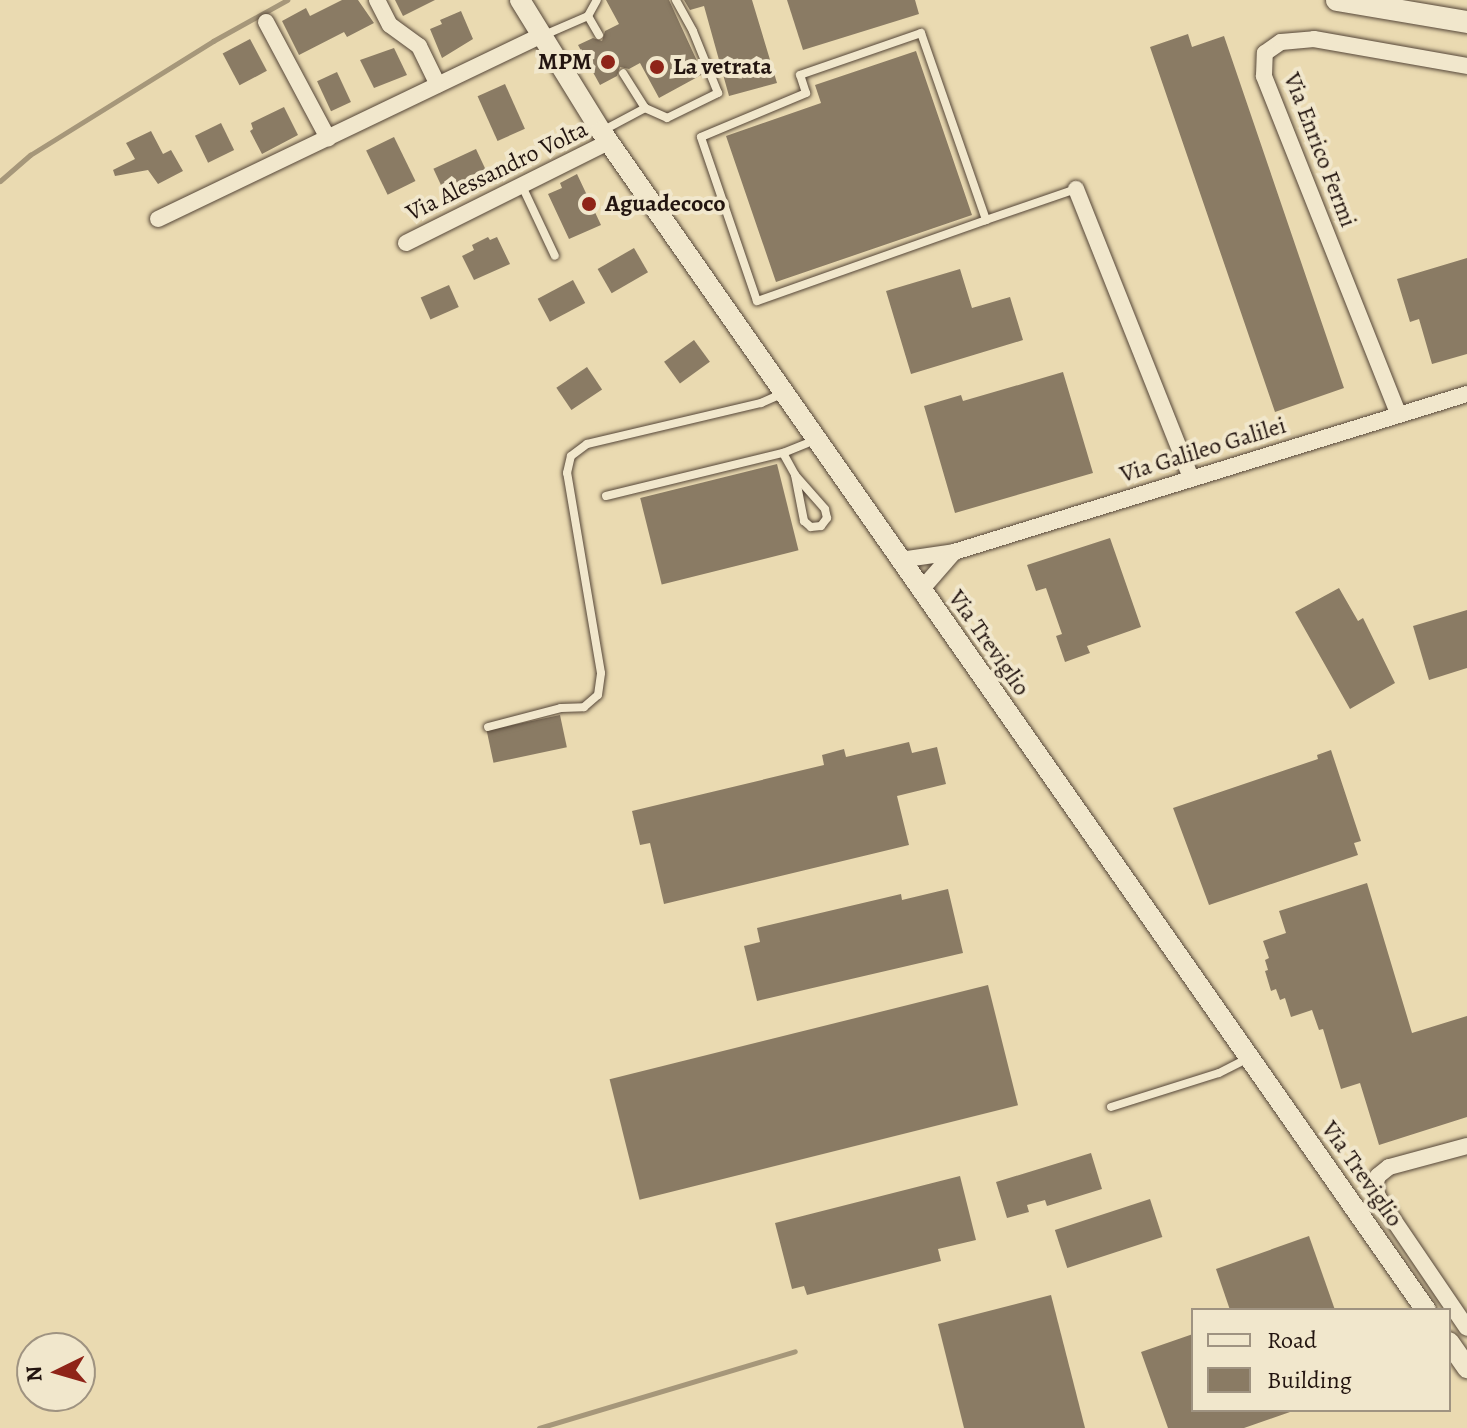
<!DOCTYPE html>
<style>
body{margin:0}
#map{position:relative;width:1467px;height:1428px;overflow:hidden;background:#eadab1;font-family:Alegreya,serif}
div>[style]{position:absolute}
.stream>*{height:5px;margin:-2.5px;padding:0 2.5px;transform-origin:2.5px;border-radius:2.5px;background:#a6977a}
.building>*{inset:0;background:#8a7b64;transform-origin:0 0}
.roads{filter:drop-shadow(0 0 2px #554638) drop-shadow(0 0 2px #554638)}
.service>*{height:8px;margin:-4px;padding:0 4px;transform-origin:4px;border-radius:4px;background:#f1e7cc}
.minor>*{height:16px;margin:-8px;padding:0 8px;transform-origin:8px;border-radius:8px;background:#f1e7cc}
.tertiary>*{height:20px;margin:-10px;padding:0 10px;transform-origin:10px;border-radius:10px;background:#f1e7cc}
.secondary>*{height:22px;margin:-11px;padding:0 11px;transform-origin:11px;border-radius:11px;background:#f1e7cc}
.dots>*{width:22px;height:22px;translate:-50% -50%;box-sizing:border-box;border:4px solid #f1e7cc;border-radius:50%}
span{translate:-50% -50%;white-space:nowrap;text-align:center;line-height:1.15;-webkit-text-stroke:8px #f1e7cc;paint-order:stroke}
.poi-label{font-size:24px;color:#231510;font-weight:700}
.right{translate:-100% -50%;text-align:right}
.left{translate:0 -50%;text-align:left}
.street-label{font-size:24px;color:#231510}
.legend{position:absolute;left:1191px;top:1308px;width:260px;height:104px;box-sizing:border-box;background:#f1e7cc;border:2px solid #9f9381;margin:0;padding:10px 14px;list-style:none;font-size:24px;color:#231510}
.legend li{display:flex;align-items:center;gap:16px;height:40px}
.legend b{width:40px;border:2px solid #9f9381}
.north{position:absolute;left:16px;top:1332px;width:80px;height:80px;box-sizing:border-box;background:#f1e7cc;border:2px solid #9f9381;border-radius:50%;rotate:265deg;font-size:22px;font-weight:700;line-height:32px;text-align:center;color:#231510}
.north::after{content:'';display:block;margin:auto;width:28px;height:36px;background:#8f2418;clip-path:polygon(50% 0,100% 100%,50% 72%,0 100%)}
</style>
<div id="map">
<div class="stream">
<div style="left:0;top:181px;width:40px;rotate:-41deg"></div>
<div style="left:30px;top:155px;width:216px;rotate:-31.9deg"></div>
<div style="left:213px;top:41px;width:85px;rotate:-29deg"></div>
<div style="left:539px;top:1428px;width:267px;rotate:-16.7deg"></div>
</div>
<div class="building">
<div style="clip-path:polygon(342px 0,358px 0,374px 23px,347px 37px,344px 32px,299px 55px,282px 21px,306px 8px,310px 16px)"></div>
<div style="clip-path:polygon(395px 0,435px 0,403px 16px)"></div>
<div style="clip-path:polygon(606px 0,669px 0,703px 74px,659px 98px,640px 63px,629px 69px,620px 67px,617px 76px,600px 85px,578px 45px,593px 38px,602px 41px,605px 31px,619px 24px)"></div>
<div style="clip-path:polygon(684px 0,752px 0,777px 83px,729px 96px,704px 6px,690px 10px)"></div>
<div style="clip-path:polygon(787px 0,915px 0,919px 14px,803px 50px)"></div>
<div style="clip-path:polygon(461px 11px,473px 39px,442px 58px,430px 29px,442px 24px,440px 20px)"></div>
<div style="clip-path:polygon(1188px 34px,1192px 47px,1224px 36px,1344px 388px,1275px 412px,1150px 47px)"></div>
<div style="left:250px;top:39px;width:36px;height:31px;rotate:62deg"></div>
<div style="clip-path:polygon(394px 48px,407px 75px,374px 88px,360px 60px)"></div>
<div style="clip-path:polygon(916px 51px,972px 215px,776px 282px,726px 136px,821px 103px,815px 85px)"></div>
<div style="left:337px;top:72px;width:33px;height:22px;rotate:65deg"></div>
<div style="left:505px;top:84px;width:49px;height:30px;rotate:66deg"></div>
<div style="clip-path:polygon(284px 107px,298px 135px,262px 154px,250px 131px,253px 129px,251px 123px)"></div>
<div style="left:221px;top:123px;width:30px;height:29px;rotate:64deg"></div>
<div style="clip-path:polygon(151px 131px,163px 154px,171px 150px,183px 171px,158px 184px,148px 170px,115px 176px,113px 170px,135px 159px,126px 143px)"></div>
<div style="left:394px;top:137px;width:49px;height:31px;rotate:64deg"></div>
<div style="left:476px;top:149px;width:31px;height:47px;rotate:65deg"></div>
<div style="clip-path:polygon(577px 174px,601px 225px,569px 239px,548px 194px,562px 188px,560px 183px)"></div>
<div style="clip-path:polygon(488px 237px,490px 240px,497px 237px,510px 264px,474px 280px,462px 256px,474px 250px,472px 245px)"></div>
<div style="left:634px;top:248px;width:28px;height:42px;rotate:60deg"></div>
<div style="clip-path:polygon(1467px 258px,1467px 354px,1432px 364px,1419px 319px,1410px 322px,1397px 279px)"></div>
<div style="clip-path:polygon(960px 269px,972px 308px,1010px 297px,1023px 340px,911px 374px,886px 291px)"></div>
<div style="left:573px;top:280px;width:26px;height:40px;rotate:62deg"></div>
<div style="left:449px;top:285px;width:24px;height:31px;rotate:66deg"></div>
<div style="left:694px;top:340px;width:27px;height:37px;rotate:54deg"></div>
<div style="left:587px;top:367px;width:27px;height:37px;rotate:56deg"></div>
<div style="clip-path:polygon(1063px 372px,1093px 473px,955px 513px,924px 406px,961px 395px,963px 401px)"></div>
<div style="left:777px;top:464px;width:89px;height:141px;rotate:76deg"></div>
<div style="clip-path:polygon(1110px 538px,1141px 627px,1087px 646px,1090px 653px,1065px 662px,1056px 636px,1062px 634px,1046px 588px,1036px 591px,1027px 565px)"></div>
<div style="clip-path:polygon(1339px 588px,1358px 621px,1363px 618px,1395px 683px,1350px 709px,1295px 612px)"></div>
<div style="clip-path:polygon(1467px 610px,1467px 668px,1429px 680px,1413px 626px)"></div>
<div style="left:560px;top:715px;width:33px;height:75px;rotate:78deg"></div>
<div style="clip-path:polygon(909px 742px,912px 753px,937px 747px,946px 784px,897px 796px,909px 845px,664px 904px,650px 843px,640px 845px,632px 811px,824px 765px,822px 755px,844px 749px,846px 757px)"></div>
<div style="clip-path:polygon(1331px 750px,1361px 841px,1354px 843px,1358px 855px,1209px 905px,1173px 808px,1318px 759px,1317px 755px)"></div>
<div style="clip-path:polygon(1367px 883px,1412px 1033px,1467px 1016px,1467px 1117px,1379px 1145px,1360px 1083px,1341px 1089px,1323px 1029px,1319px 1030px,1312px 1010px,1291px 1017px,1285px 998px,1280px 1000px,1276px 989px,1271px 991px,1265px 971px,1268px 970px,1265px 960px,1269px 958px,1263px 941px,1286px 933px,1279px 911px)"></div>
<div style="clip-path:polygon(948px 889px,963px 953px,757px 1001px,744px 946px,760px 942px,757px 928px,901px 894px,902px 900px)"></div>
<div style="left:988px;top:985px;width:124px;height:390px;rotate:76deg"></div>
<div style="clip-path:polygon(1091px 1153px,1102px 1189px,1047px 1206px,1045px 1200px,1027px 1205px,1029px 1212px,1007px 1218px,996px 1182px)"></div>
<div style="clip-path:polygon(960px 1176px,976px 1240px,938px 1249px,941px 1261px,807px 1295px,804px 1286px,792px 1289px,775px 1223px)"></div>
<div style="left:1150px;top:1199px;width:40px;height:100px;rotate:72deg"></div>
<div style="clip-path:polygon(1309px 1236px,1335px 1310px,1230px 1310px,1216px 1269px)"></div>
<div style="clip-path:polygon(1051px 1295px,1085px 1428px,964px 1428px,938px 1324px)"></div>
<div style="clip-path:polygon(1193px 1334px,1193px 1410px,1290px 1412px,1244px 1428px,1168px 1428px,1141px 1352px)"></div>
</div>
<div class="roads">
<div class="service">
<div style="left:588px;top:16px;width:18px;rotate:-61deg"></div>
<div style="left:542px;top:36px;width:50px;rotate:-23.5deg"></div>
<div style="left:588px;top:16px;width:22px;rotate:60deg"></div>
<div style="left:645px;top:108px;width:24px;rotate:24deg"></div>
<div style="left:667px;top:118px;width:57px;rotate:-26.1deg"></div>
<div style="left:718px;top:93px;width:67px;rotate:-112deg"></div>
<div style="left:693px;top:31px;width:35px;rotate:-119deg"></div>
<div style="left:602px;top:131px;width:49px;rotate:-28.1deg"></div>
<div style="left:645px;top:108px;width:41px;rotate:-122.2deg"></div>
<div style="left:522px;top:186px;width:77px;rotate:64.8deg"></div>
<div style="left:986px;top:220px;width:243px;rotate:160.5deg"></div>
<div style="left:757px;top:301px;width:173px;rotate:-108.9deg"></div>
<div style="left:701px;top:137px;width:114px;rotate:-22.7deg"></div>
<div style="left:806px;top:93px;width:19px;rotate:-108deg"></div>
<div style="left:800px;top:75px;width:128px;rotate:-19.1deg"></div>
<div style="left:921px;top:33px;width:198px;rotate:70.8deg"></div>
<div style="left:986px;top:220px;width:95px;rotate:-19deg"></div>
<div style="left:783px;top:453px;width:25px;rotate:61deg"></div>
<div style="left:795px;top:475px;width:47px;rotate:78.9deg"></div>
<div style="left:804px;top:521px;width:9px;rotate:41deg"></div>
<div style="left:811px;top:527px;width:10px;rotate:-6deg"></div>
<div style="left:821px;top:526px;width:10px;rotate:-53deg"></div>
<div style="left:827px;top:518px;width:9px;rotate:-103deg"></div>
<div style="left:825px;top:509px;width:45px;rotate:-131.4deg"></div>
<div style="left:606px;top:496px;width:182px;rotate:-13.7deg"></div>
<div style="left:783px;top:453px;width:35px;rotate:-22deg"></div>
<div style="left:488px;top:727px;width:75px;rotate:-14.6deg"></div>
<div style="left:561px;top:708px;width:23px;rotate:-2deg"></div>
<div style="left:584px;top:707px;width:18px;rotate:-41deg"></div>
<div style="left:598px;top:695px;width:22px;rotate:-82deg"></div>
<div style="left:601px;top:673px;width:203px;rotate:-99.6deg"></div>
<div style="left:567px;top:473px;width:17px;rotate:-77deg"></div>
<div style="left:571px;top:456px;width:20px;rotate:-37deg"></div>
<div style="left:587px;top:444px;width:179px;rotate:-13.3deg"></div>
<div style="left:761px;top:403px;width:24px;rotate:-24deg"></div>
<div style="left:1111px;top:1107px;width:113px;rotate:-17.5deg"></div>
<div style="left:1219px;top:1073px;width:34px;rotate:-27deg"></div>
</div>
<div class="minor">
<div style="left:377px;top:0;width:28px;rotate:63deg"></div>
<div style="left:390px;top:25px;width:36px;rotate:36deg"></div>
<div style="left:419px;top:46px;width:43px;rotate:64deg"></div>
<div style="left:266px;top:22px;width:132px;rotate:61.9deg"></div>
<div style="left:1076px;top:189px;width:311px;rotate:68.3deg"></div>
<div style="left:158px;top:219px;width:424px;rotate:-25.6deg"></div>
<div style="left:406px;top:243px;width:227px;rotate:-26.5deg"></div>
<div style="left:1398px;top:413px;width:363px;rotate:-111.7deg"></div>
<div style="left:1264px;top:76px;width:23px;rotate:-88deg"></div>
<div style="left:1265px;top:53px;width:19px;rotate:-35deg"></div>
<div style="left:1281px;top:42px;width:33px;rotate:-5deg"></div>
<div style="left:1314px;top:39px;width:155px;rotate:10deg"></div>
<div style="left:900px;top:560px;width:55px;rotate:-8.4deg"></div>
<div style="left:954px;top:552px;width:537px;rotate:-17.12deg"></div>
<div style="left:921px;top:590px;width:50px;rotate:-49deg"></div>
<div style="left:1467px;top:1146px;width:81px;rotate:164.9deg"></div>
<div style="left:1389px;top:1167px;width:14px;rotate:141deg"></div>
<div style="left:1378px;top:1176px;width:9px;rotate:108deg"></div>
<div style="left:1375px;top:1185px;width:12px;rotate:76deg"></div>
<div style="left:1378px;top:1197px;width:158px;rotate:55.8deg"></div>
</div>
<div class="tertiary">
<div style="left:520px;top:0;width:154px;rotate:58.3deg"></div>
<div style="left:601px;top:131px;width:1439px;rotate:55.02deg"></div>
<div style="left:1449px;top:1342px;width:32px;rotate:55deg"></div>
</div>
<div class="secondary">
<div style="left:1337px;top:0;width:132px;rotate:9.6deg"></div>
</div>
</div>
<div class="dots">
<div style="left:608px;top:62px;background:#8f2418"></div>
<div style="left:657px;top:67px;background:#8f2418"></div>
<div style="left:589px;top:204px;background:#8f2418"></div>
</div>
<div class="poi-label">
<span class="right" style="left:592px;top:62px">MPM</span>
<span class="left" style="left:673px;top:67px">La vetrata</span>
<span class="left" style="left:605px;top:204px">Aguadecoco</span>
</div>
<div class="street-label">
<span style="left:1320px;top:150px;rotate:69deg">Via Enrico Fermi</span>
<span style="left:497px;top:171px;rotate:-26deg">Via Alessandro Volta</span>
<span style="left:1203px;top:450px;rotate:-17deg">Via Galileo Galilei</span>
<span style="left:989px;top:643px;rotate:55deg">Via Treviglio</span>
<span style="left:1362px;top:1174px;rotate:55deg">Via Treviglio</span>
</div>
<ul class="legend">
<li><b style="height:10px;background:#f1e7cc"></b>Road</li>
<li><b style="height:22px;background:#8a7b64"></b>Building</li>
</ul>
<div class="north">N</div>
</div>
